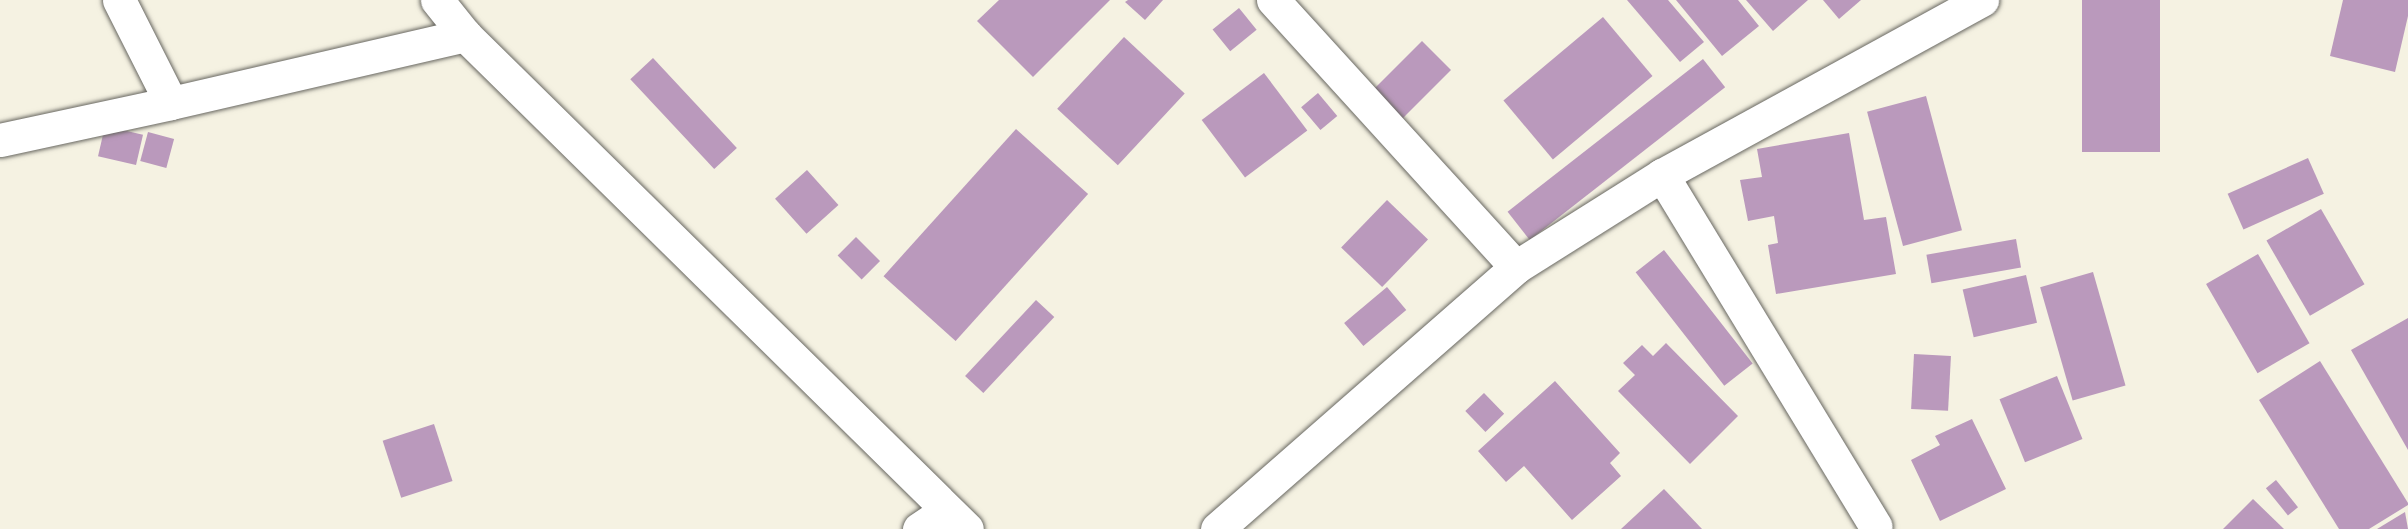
<!DOCTYPE html>
<style>
body{margin:0}
#map{position:relative;width:2408px;height:529px;overflow:hidden;background:#f5f2e2;font-family:"Gentium Book Plus",serif}
div>[style]{position:absolute}
.building>*{inset:0;background:#ba99bc;transform-origin:0 0}
.roads{filter:drop-shadow(0 0 2px #686761) drop-shadow(0 0 2px #686761)}
.minor>*{height:33px;margin:-16.5px;padding:0 16.5px;transform-origin:16.5px;border-radius:16.5px;background:#fff}
span{translate:-50% -50%;white-space:nowrap;text-align:center;line-height:1.15;-webkit-text-stroke:4.5px #fff;paint-order:stroke}
</style>
<div id="map">
<div class="building">
<div style="clip-path:polygon(999px 0,1110px 0,1033px 77px,977px 21px)"></div>
<div style="clip-path:polygon(1128px 0,1163px 0,1145px 20px,1125px 2px)"></div>
<div style="clip-path:polygon(1627px 0,1668px 0,1704px 42px,1680px 62px)"></div>
<div style="clip-path:polygon(1676px 0,1738px 0,1759px 26px,1722px 56px)"></div>
<div style="clip-path:polygon(1746px 0,1808px 0,1773px 31px)"></div>
<div style="clip-path:polygon(1823px 0,1861px 0,1839px 19px)"></div>
<div style="left:2082px;top:0;width:78px;height:152px"></div>
<div style="clip-path:polygon(2343px 0,2408px 0,2408px 16px,2395px 72px,2330px 56px)"></div>
<div style="left:1239px;top:8px;width:28px;height:34px;rotate:51deg"></div>
<div style="left:1603px;top:17px;width:77px;height:130px;rotate:50deg"></div>
<div style="left:1124px;top:37px;width:83px;height:98px;rotate:43deg"></div>
<div style="left:1422px;top:41px;width:41px;height:71px;rotate:45deg"></div>
<div style="left:653px;top:58px;width:123px;height:31px;rotate:47deg"></div>
<div style="left:1703px;top:59px;width:36px;height:248px;rotate:52deg"></div>
<div style="left:1264px;top:73px;width:72px;height:78px;rotate:53deg"></div>
<div style="left:1318px;top:93px;width:30px;height:22px;rotate:50deg"></div>
<div style="left:1926px;top:96px;width:139px;height:61px;rotate:75deg"></div>
<div style="left:105px;top:126px;width:39px;height:31px;rotate:13deg"></div>
<div style="left:1016px;top:129px;width:97px;height:198px;rotate:42deg"></div>
<div style="left:148px;top:132px;width:27px;height:30px;rotate:15deg"></div>
<div style="clip-path:polygon(1849px 133px,1864px 220px,1886px 217px,1896px 274px,1776px 294px,1768px 245px,1778px 243px,1774px 216px,1748px 221px,1740px 180px,1762px 177px,1757px 149px)"></div>
<div style="left:2308px;top:158px;width:39px;height:88px;rotate:66deg"></div>
<div style="left:807px;top:170px;width:47px;height:43px;rotate:48deg"></div>
<div style="left:1387px;top:200px;width:57px;height:66px;rotate:44deg"></div>
<div style="left:2321px;top:209px;width:87px;height:63px;rotate:60deg"></div>
<div style="left:856px;top:237px;width:34px;height:26px;rotate:45deg"></div>
<div style="left:2016px;top:239px;width:29px;height:91px;rotate:80deg"></div>
<div style="left:1664px;top:250px;width:144px;height:36px;rotate:52deg"></div>
<div style="left:2258px;top:254px;width:103px;height:60px;rotate:60deg"></div>
<div style="left:2093px;top:272px;width:118px;height:55px;rotate:74deg"></div>
<div style="left:2026px;top:275px;width:49px;height:65px;rotate:77deg"></div>
<div style="left:1387px;top:287px;width:30px;height:56px;rotate:50deg"></div>
<div style="left:1036px;top:300px;width:25px;height:104px;rotate:43deg"></div>
<div style="clip-path:polygon(2408px 318px,2408px 450px,2351px 350px)"></div>
<div style="clip-path:polygon(1666px 343px,1738px 416px,1690px 464px,1618px 391px,1635px 375px,1623px 363px,1642px 345px,1653px 356px)"></div>
<div style="left:1914px;top:354px;width:37px;height:55px;rotate:3deg"></div>
<div style="clip-path:polygon(2320px 361px,2408px 503px,2408px 505px,2369px 529px,2339px 529px,2259px 400px)"></div>
<div style="left:2057px;top:376px;width:68px;height:62px;rotate:68deg"></div>
<div style="clip-path:polygon(1555px 381px,1620px 453px,1610px 463px,1621px 476px,1572px 520px,1524px 466px,1506px 482px,1478px 451px)"></div>
<div style="left:1484px;top:393px;width:29px;height:26px;rotate:46deg"></div>
<div style="clip-path:polygon(1972px 419px,2006px 489px,1940px 521px,1911px 460px,1940px 445px,1935px 436px)"></div>
<div style="left:434px;top:424px;width:60px;height:54px;rotate:72deg"></div>
<div style="left:2276px;top:480px;width:35px;height:13px;rotate:51deg"></div>
<div style="clip-path:polygon(1664px 489px,1702px 529px,1621px 529px)"></div>
<div style="clip-path:polygon(2253px 499px,2284px 529px,2223px 529px)"></div>
<div style="clip-path:polygon(2405px 512px,2408px 529px,2377px 529px)"></div>
</div>
<div class="roads">
<div class="minor">
<div style="left:119px;top:0;width:115px;rotate:63.2deg"></div>
<div style="left:437px;top:0;width:45px;rotate:51.3deg"></div>
<div style="left:465px;top:35px;width:704px;rotate:44.54deg"></div>
<div style="left:1273px;top:0;width:361px;rotate:47.7deg"></div>
<div style="left:0;top:140px;width:175px;rotate:-12.2deg"></div>
<div style="left:171px;top:103px;width:302px;rotate:-13deg"></div>
<div style="left:1662px;top:175px;width:411px;rotate:58.7deg"></div>
<div style="left:919px;top:529px;width:32px;rotate:-34deg"></div>
<div style="left:1217px;top:529px;width:398px;rotate:-41.2deg"></div>
<div style="left:1516px;top:267px;width:173px;rotate:-32.2deg"></div>
<div style="left:1662px;top:175px;width:365px;rotate:-28.7deg"></div>
</div>
</div>
</div>
